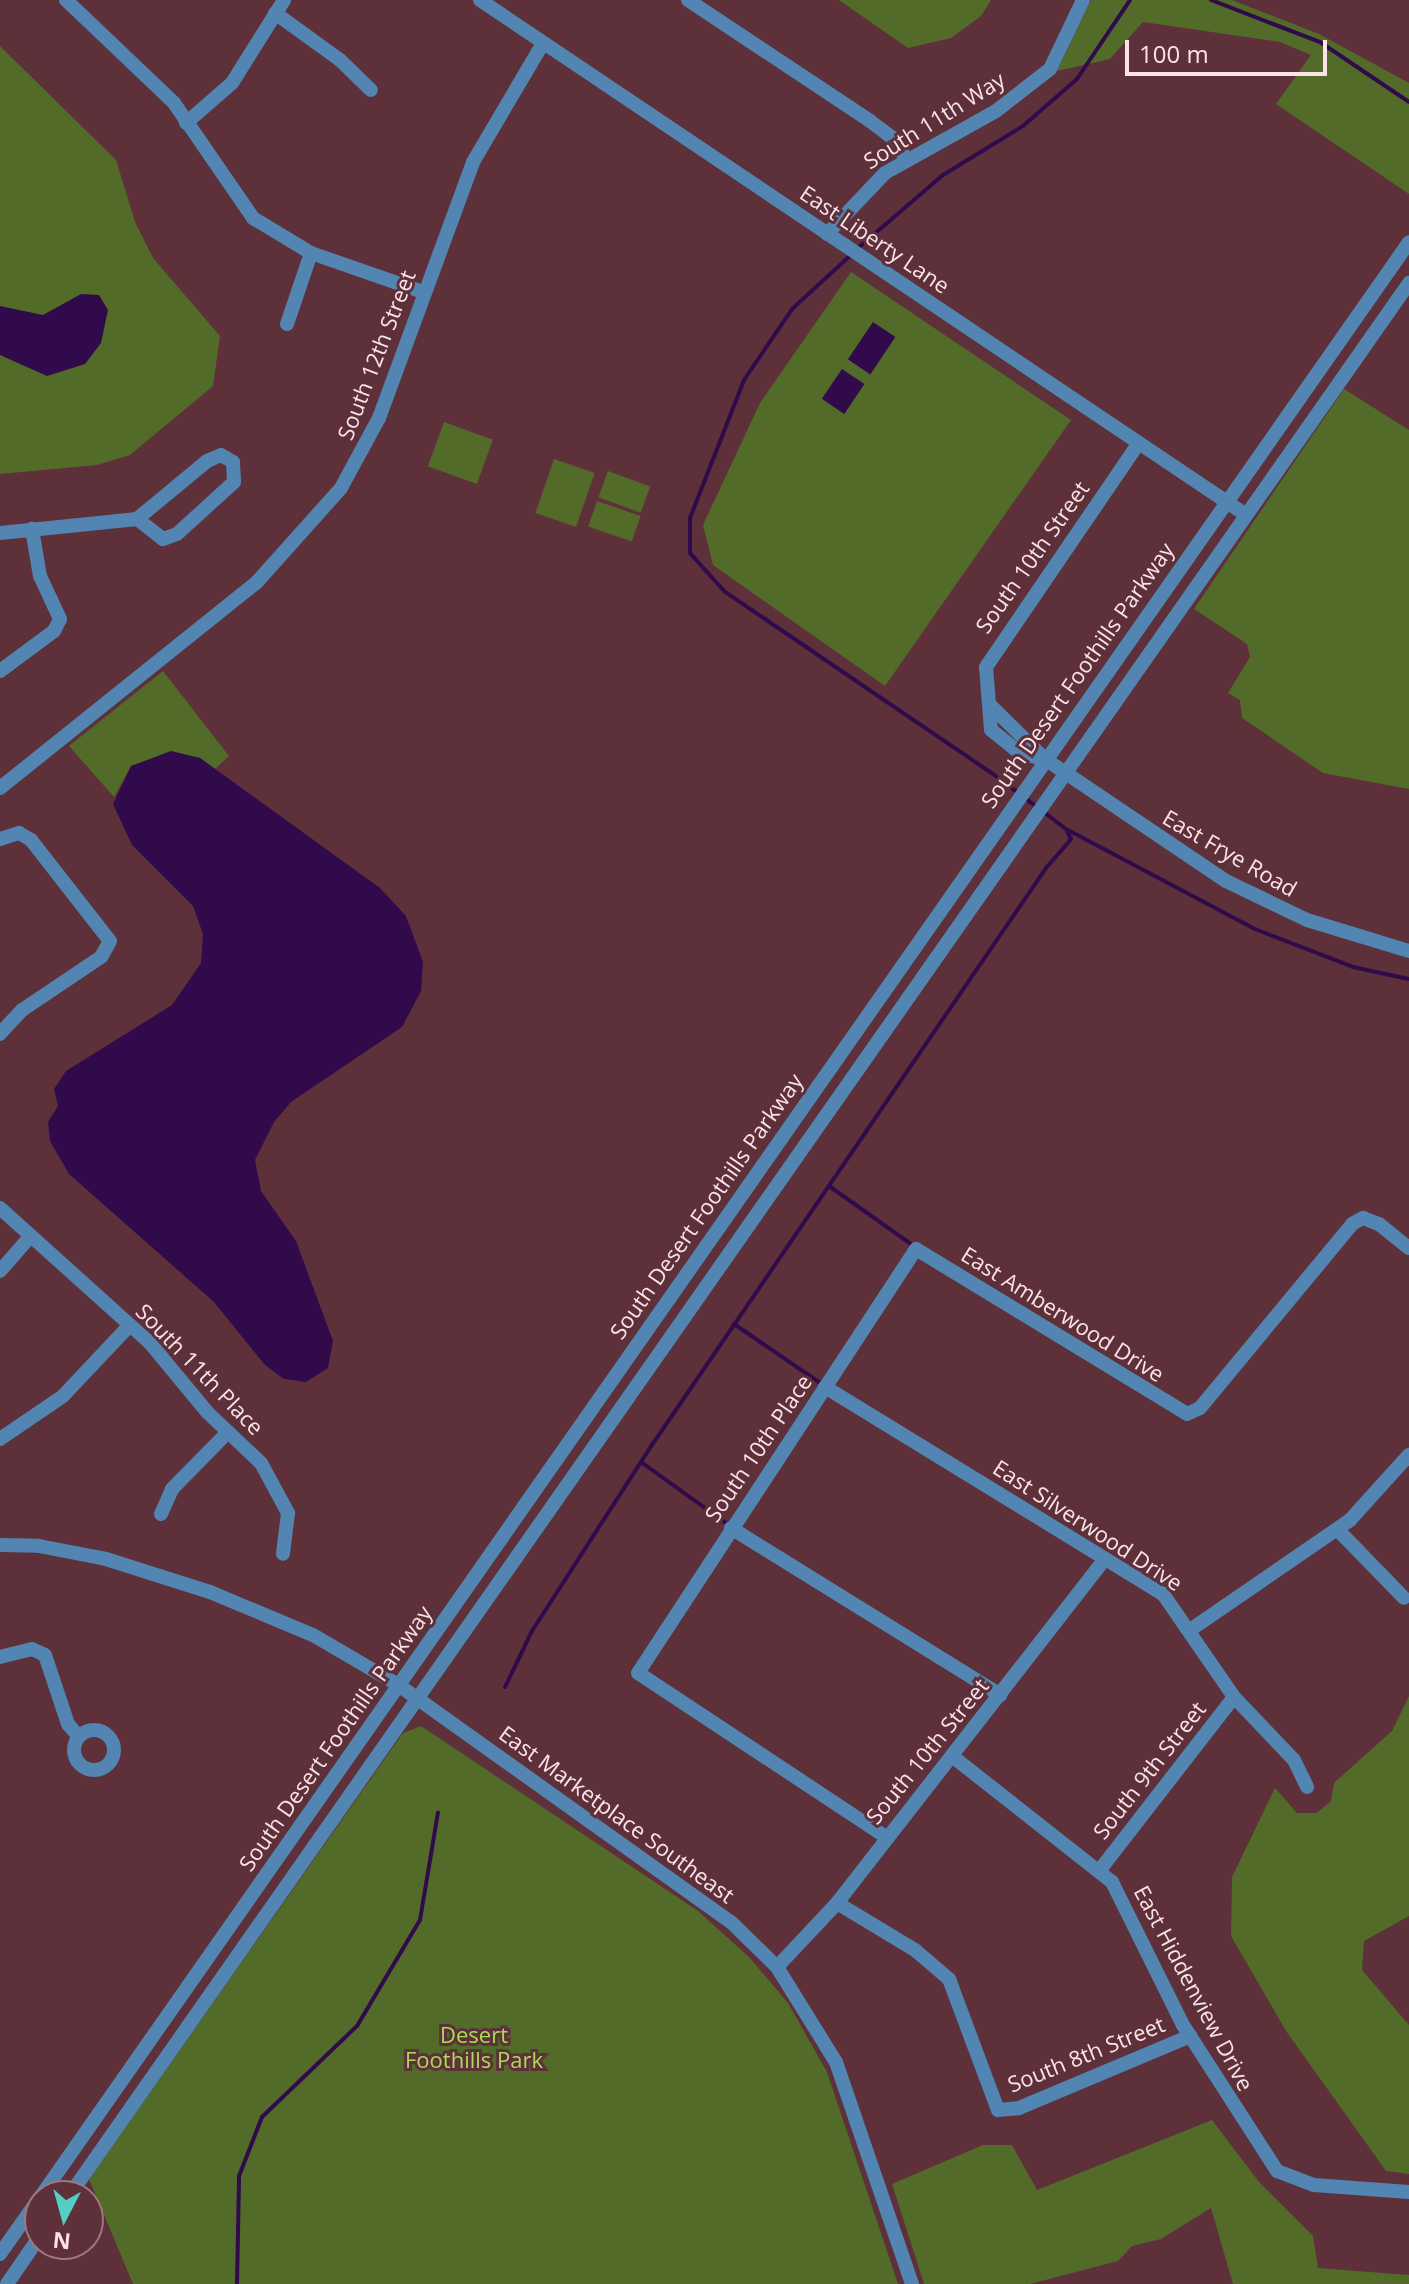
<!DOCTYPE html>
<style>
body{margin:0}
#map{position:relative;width:1409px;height:2284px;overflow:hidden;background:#5e303a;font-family:"Open Sans",sans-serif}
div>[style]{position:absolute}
.green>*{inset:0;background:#536b29;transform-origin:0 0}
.water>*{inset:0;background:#300a4a;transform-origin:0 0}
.stream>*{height:4px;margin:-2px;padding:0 2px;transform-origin:2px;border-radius:2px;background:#300a4a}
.minor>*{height:14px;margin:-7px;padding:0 7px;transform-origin:7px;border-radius:7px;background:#5285b2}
.minor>.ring{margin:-7px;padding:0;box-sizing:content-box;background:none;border:14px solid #5285b2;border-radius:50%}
span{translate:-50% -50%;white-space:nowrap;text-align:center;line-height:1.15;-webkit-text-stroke:6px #5e303a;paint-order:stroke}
.street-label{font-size:22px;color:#fbe3e7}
.park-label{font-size:22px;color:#abdb57}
.north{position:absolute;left:24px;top:2180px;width:80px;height:80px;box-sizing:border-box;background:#5e303a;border:2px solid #9d787f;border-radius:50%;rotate:186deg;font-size:22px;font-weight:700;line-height:32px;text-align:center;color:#fbe3e7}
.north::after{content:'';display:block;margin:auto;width:28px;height:36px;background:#57cec2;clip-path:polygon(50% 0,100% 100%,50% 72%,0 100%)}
.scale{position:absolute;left:1125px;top:40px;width:202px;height:36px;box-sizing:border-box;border:4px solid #fbe3e7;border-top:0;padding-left:10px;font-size:24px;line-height:28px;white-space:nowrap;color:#fbe3e7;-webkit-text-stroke:6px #5e303a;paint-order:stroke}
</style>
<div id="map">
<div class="green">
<div style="clip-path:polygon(839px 0,991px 0,981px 16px,951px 38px,908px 48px)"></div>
<div style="clip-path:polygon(1091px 0,1232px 0,1319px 34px,1409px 83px,1409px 194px,1276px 104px,1311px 55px,1280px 42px,1143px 22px,1110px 59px,1057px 71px)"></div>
<div style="clip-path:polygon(0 46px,116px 160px,135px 222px,153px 258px,220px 336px,213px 386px,130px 455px,97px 465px,0 474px)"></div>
<div style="clip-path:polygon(851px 272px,1071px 420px,885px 686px,713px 565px,703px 525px,760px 403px)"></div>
<div style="clip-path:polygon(1344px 389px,1409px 430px,1409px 789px,1323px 773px,1242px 718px,1240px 700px,1228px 693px,1250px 657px,1247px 644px,1194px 609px)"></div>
<div style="left:444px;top:422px;width:52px;height:47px;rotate:20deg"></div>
<div style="left:554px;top:459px;width:43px;height:57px;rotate:19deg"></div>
<div style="left:608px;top:471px;width:45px;height:28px;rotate:20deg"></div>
<div style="left:597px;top:501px;width:46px;height:27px;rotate:19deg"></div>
<div style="clip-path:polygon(163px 671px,229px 756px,215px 769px,200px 758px,171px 753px,131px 766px,114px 797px,69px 746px)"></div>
<div style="clip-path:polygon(1409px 1696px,1409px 1916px,1364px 1941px,1362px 1970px,1409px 2025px,1409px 2174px,1386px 2171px,1286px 2031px,1231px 1936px,1232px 1877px,1275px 1788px,1297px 1813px,1317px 1813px,1331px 1801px,1334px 1783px,1392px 1731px)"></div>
<div style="clip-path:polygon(421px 1726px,698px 1911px,749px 1957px,788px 2003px,827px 2072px,898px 2284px,133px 2284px,89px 2179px,403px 1733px)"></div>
<div style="clip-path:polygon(1212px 2120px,1259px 2182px,1313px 2236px,1318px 2268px,1409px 2275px,1409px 2284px,1233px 2284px,1211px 2208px,1161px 2239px,1132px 2246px,1118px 2261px,1030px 2284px,924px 2284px,892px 2184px,983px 2145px,1012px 2145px,1037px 2190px)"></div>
</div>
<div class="water">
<div style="clip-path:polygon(81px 294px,99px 295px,108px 310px,101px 343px,85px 364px,47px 376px,0 355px,0 306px,43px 315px)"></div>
<div style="left:873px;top:322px;width:27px;height:45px;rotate:34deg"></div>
<div style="left:842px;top:369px;width:27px;height:36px;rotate:34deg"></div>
<div style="clip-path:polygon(171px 751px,200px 758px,380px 888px,406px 916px,423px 962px,421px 991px,402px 1027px,291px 1102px,274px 1122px,255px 1160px,261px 1191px,296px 1241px,333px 1341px,328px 1368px,306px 1382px,284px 1379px,265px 1365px,214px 1302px,69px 1174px,50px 1141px,48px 1122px,58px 1106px,54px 1089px,66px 1071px,172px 1005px,201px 963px,203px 934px,193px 906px,132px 845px,113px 804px,131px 766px)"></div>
</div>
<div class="stream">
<div style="left:1211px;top:0;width:117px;rotate:21.1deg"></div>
<div style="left:1320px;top:42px;width:107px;rotate:34deg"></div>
<div style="left:858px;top:248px;width:112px;rotate:-40.7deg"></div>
<div style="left:943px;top:175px;width:94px;rotate:-31.5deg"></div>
<div style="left:1023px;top:126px;width:72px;rotate:-41deg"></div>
<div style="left:1077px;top:79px;width:95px;rotate:-56.1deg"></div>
<div style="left:1068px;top:830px;width:212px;rotate:27.9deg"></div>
<div style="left:1255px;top:929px;width:105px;rotate:21.2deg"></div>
<div style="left:1353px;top:967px;width:57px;rotate:12.1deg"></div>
<div style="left:829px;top:1186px;width:105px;rotate:35.3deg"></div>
<div style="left:734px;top:1324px;width:108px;rotate:34.4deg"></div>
<div style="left:641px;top:1462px;width:110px;rotate:35.7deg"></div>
<div style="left:505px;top:1687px;width:62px;rotate:-64.3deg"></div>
<div style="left:532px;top:1631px;width:225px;rotate:-57.2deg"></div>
<div style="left:654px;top:1442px;width:695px;rotate:-55.67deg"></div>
<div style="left:1046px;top:868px;width:38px;rotate:-49deg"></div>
<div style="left:1071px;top:839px;width:11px;rotate:-117deg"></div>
<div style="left:1066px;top:829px;width:91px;rotate:-143deg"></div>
<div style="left:993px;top:774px;width:324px;rotate:-145.8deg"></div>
<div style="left:725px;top:592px;width:52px;rotate:-131.9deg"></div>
<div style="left:690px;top:553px;width:35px;rotate:-90deg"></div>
<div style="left:690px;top:518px;width:148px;rotate:-68.6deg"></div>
<div style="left:744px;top:380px;width:86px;rotate:-55.9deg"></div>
<div style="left:792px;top:309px;width:81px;rotate:-42.5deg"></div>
<div style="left:237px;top:2284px;width:108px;rotate:-88.9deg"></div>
<div style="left:239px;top:2176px;width:63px;rotate:-68.7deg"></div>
<div style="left:262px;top:2117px;width:132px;rotate:-43.8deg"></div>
<div style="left:357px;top:2026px;width:123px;rotate:-59.3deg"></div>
<div style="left:420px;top:1920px;width:109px;rotate:-80.5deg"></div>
</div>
<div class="minor">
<div style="left:66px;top:0;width:149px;rotate:43.6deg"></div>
<div style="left:174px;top:103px;width:140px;rotate:55.5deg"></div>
<div style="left:253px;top:218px;width:68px;rotate:31.1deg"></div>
<div style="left:311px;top:253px;width:119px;rotate:19.2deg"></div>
<div style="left:480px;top:0;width:923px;rotate:33.91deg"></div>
<div style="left:688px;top:0;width:219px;rotate:33.6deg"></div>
<div style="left:870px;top:121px;width:31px;rotate:37deg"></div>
<div style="left:895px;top:140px;width:22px;rotate:60deg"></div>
<div style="left:275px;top:13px;width:80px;rotate:35.9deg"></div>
<div style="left:340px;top:60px;width:43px;rotate:44.1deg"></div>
<div style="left:186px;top:123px;width:61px;rotate:-41deg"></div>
<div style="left:232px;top:83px;width:98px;rotate:-57.9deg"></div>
<div style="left:827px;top:234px;width:84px;rotate:-46.4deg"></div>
<div style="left:885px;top:173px;width:127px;rotate:-29.2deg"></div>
<div style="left:996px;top:111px;width:68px;rotate:-37.9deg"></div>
<div style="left:1050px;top:69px;width:76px;rotate:-64.4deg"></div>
<div style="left:287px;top:324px;width:75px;rotate:-71.3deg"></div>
<div style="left:0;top:533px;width:138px;rotate:-5.8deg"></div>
<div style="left:137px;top:519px;width:91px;rotate:-39.6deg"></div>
<div style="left:207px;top:461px;width:15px;rotate:-23deg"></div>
<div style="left:221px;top:455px;width:14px;rotate:30deg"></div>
<div style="left:233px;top:462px;width:20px;rotate:87deg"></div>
<div style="left:234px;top:482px;width:77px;rotate:137.6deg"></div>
<div style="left:177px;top:534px;width:15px;rotate:160deg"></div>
<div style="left:163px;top:539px;width:33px;rotate:-142deg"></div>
<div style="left:0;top:671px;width:67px;rotate:-36.5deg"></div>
<div style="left:54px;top:631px;width:13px;rotate:-63deg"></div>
<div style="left:60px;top:619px;width:47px;rotate:-114.9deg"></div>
<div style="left:40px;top:576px;width:48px;rotate:-99.7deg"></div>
<div style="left:989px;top:704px;width:78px;rotate:44.5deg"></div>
<div style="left:1045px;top:759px;width:218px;rotate:34deg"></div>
<div style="left:1226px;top:881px;width:90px;rotate:25.7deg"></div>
<div style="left:1307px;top:920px;width:107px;rotate:16.9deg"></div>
<div style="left:1045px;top:759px;width:25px;rotate:-168deg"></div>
<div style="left:1021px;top:754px;width:38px;rotate:-141deg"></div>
<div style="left:991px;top:730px;width:63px;rotate:-94.5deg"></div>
<div style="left:986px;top:667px;width:271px;rotate:-55.7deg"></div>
<div style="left:0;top:788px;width:329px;rotate:-38.7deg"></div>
<div style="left:257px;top:582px;width:126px;rotate:-48.2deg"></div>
<div style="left:341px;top:488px;width:80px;rotate:-61.5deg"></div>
<div style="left:379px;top:418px;width:273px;rotate:-69.8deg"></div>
<div style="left:473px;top:162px;width:138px;rotate:-59.5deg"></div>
<div style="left:0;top:839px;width:20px;rotate:-18deg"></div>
<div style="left:19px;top:833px;width:14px;rotate:30deg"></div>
<div style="left:31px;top:840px;width:128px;rotate:52deg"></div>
<div style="left:110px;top:941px;width:18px;rotate:119deg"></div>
<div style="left:101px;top:957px;width:95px;rotate:146.1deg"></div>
<div style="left:22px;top:1010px;width:33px;rotate:133deg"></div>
<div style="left:0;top:1208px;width:202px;rotate:42deg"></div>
<div style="left:150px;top:1343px;width:89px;rotate:50.4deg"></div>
<div style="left:207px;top:1412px;width:74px;rotate:43.4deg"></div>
<div style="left:261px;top:1463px;width:57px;rotate:61.6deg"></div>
<div style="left:288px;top:1513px;width:41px;rotate:97deg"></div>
<div style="left:0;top:1271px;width:44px;rotate:-48.7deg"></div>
<div style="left:825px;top:1387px;width:396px;rotate:31.5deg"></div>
<div style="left:1163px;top:1594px;width:125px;rotate:55.4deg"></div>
<div style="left:1234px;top:1697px;width:87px;rotate:46.4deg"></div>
<div style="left:1294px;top:1760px;width:30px;rotate:64deg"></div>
<div style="left:0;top:1439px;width:76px;rotate:-34.3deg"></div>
<div style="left:63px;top:1396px;width:96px;rotate:-46.7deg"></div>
<div style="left:161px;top:1514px;width:27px;rotate:-66deg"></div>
<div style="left:172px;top:1489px;width:80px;rotate:-45.5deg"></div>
<div style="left:731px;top:1528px;width:317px;rotate:31.8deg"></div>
<div style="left:1337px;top:1529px;width:96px;rotate:45.8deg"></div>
<div style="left:0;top:1545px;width:39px;rotate:1deg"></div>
<div style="left:39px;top:1546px;width:68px;rotate:11deg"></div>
<div style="left:106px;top:1559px;width:109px;rotate:17.6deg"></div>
<div style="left:210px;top:1592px;width:112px;rotate:22.7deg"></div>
<div style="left:313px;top:1635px;width:97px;rotate:30.3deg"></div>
<div style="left:397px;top:1684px;width:410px;rotate:35.5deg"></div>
<div style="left:731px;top:1922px;width:64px;rotate:44.4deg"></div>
<div style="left:777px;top:1967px;width:112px;rotate:58.2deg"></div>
<div style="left:836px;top:2062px;width:235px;rotate:71.1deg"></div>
<div style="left:1190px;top:1630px;width:194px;rotate:-34.5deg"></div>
<div style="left:1350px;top:1520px;width:88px;rotate:-47.8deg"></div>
<div style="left:0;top:1657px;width:33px;rotate:-14deg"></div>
<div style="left:32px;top:1649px;width:14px;rotate:25deg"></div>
<div style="left:45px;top:1655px;width:73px;rotate:71.6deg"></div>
<div style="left:68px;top:1724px;width:16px;rotate:50deg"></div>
<div class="ring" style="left:74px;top:1730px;width:26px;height:26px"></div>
<div style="left:952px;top:1756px;width:204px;rotate:38.2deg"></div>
<div style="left:1112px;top:1882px;width:160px;rotate:63.6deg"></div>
<div style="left:1183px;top:2025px;width:174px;rotate:57.2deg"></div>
<div style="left:1277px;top:2171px;width:40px;rotate:21deg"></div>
<div style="left:1314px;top:2185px;width:95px;rotate:4.2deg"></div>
<div style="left:886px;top:1837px;width:297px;rotate:-146.5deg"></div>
<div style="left:638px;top:1673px;width:507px;rotate:-56.75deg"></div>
<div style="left:916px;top:1249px;width:317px;rotate:31.3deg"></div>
<div style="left:1187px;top:1414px;width:14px;rotate:-25deg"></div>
<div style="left:1200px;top:1408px;width:239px;rotate:-50.4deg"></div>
<div style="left:1352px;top:1224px;width:13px;rotate:-29deg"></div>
<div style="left:1363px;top:1218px;width:17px;rotate:21deg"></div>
<div style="left:1379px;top:1224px;width:38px;rotate:39deg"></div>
<div style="left:1099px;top:1871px;width:220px;rotate:-52.2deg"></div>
<div style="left:837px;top:1903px;width:91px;rotate:31.1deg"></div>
<div style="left:915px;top:1950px;width:45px;rotate:40.5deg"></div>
<div style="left:949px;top:1979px;width:140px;rotate:69.5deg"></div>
<div style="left:998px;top:2110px;width:21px;rotate:-5deg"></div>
<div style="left:1019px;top:2108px;width:186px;rotate:-22.8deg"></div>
<div style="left:777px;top:1967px;width:88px;rotate:-46.8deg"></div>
<div style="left:837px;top:1903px;width:436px;rotate:-52.1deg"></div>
<div style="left:41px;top:2196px;width:2385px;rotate:-55deg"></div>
<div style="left:69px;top:2196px;width:2336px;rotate:-54.99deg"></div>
<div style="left:0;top:2254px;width:70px;rotate:-54.9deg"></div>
<div style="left:7px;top:2284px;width:58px;rotate:-55.5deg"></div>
</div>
<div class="street-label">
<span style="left:934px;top:120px;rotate:-32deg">South 11th Way</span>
<span style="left:875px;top:239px;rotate:34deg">East Liberty Lane</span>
<span style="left:376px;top:355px;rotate:-69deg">South 12th Street</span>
<span style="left:1032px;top:557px;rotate:-55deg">South 10th Street</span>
<span style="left:1077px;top:675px;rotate:-55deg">South Desert Foothills Parkway</span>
<span style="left:1230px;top:853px;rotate:30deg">East Frye Road</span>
<span style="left:706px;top:1206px;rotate:-55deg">South Desert Foothills Parkway</span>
<span style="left:1063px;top:1314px;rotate:32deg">East Amberwood Drive</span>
<span style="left:200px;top:1369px;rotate:46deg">South 11th Place</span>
<span style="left:758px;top:1448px;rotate:-56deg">South 10th Place</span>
<span style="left:1088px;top:1525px;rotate:33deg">East Silverwood Drive</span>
<span style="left:335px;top:1738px;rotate:-55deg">South Desert Foothills Parkway</span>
<span style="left:927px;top:1751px;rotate:-51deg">South 10th Street</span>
<span style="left:1149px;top:1770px;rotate:-52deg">South 9th Street</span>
<span style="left:617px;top:1814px;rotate:36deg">East Marketplace Southeast</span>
<span style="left:1194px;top:1988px;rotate:62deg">East Hiddenview Drive</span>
<span style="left:1086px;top:2054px;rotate:-22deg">South 8th Street</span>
</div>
<div class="park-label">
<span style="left:474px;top:2047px">Desert<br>Foothills Park</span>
</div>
<div class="north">N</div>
<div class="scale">100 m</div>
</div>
